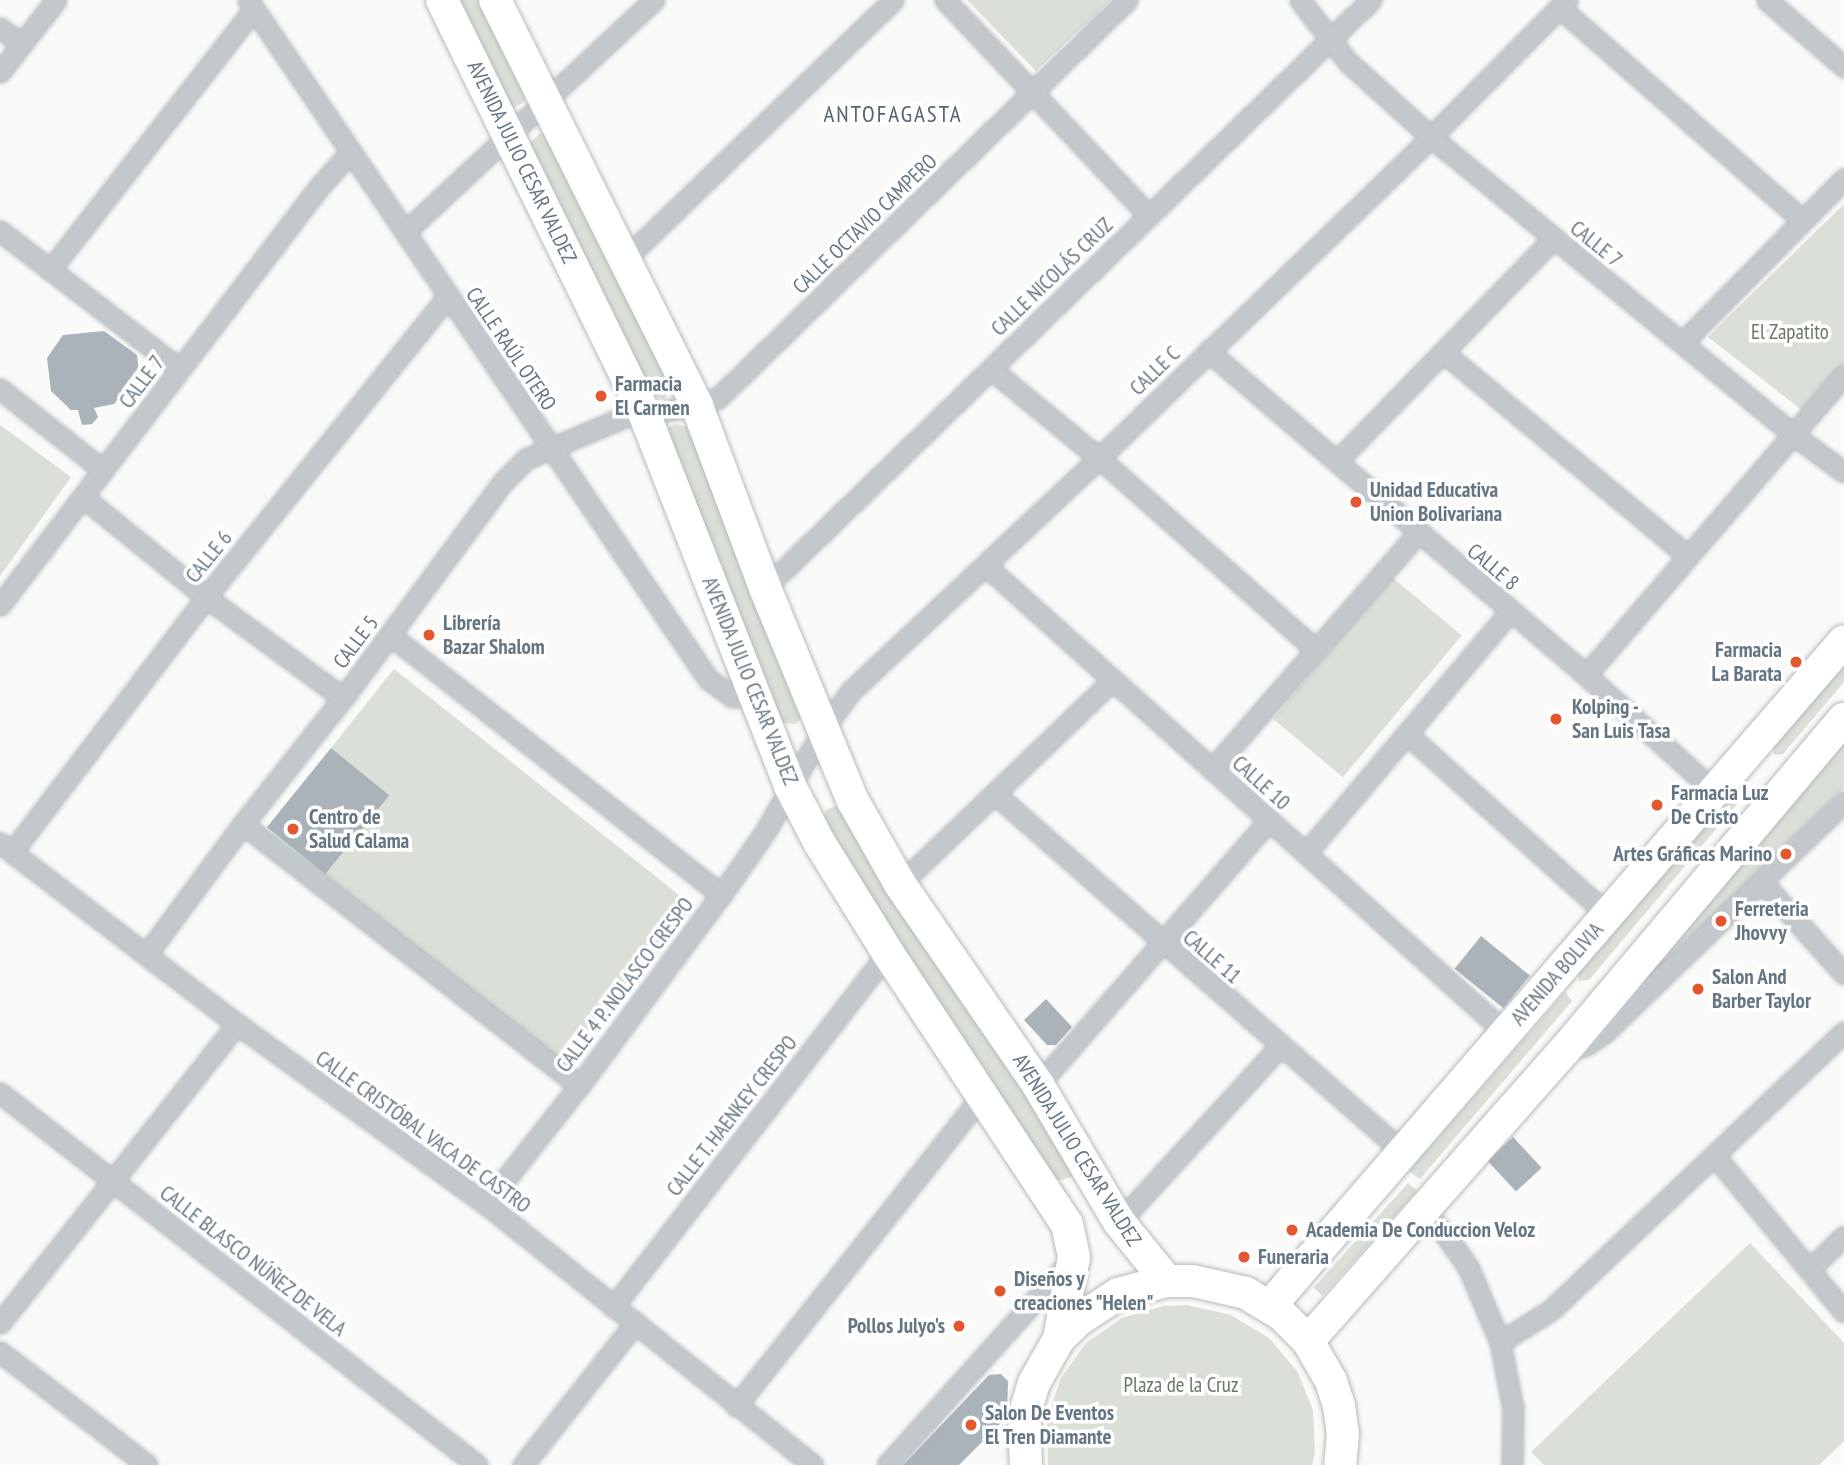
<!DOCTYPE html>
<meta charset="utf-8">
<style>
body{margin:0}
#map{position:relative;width:1844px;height:1465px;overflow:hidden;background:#fafaf8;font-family:"PT Sans Narrow",sans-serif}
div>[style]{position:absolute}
.green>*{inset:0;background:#dadfd7;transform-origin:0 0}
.building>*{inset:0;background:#aab3b9;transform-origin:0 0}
.roads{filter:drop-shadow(0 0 2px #b5babe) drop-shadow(0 0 2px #b5babe)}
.street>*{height:19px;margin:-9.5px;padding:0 9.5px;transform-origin:9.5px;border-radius:9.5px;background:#c3c8cc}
.primary>*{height:32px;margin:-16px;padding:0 16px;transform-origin:16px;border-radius:16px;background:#fff}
.dots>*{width:19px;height:19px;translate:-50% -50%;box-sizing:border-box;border:4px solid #fff;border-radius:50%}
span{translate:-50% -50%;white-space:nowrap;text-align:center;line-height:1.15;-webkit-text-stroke:7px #fff;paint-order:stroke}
.street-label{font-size:21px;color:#657683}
.park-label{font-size:21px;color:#687a64}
.poi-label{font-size:21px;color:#657683;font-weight:700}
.left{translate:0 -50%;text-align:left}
.right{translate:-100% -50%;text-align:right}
.neighbourhood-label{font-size:23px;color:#57646e;letter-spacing:2px}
</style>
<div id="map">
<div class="green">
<div style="clip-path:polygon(453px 0,482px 0,528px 94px,523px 103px,515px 107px,505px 105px)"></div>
<div style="clip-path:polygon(967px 0,1111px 0,1036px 71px)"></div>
<div style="clip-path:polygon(540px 133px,551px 135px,671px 382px,670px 392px,664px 399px,647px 395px,527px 146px)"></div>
<div style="clip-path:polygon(1844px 204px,1844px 363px,1803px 411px,1708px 337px)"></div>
<div style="clip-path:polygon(675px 424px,687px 427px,802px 704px,803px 718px,795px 724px,784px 723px,777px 717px,665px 437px,668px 428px)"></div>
<div style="clip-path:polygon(0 425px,71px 477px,0 576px)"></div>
<div style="left:1392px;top:577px;width:91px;height:185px;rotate:40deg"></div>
<div style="clip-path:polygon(1844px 660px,1844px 682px,1783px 754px,1774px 755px,1773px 745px)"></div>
<div style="clip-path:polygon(394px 669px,693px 906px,566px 1071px,322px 878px,389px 795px,331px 748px)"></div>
<div style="clip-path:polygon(1844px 738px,1844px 788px,1607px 1020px)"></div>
<div style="clip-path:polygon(1749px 780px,1749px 790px,1589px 980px,1579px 981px,1578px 972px,1739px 782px)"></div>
<div style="clip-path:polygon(835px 806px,844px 809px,1074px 1167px,1072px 1177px,1062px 1180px,1053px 1179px,901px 958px,823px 818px,826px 810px)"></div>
<div style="clip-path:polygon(1565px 992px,1572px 1001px,1420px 1179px,1409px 1171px)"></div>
<div style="left:1408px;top:1183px;width:12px;height:141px;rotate:42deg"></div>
<div style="clip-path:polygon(1750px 1243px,1844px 1343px,1844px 1441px,1819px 1465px,1544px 1465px,1531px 1452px)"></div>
<div style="clip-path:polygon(1187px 1305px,1231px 1315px,1269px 1338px,1297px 1371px,1313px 1410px,1315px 1452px,1312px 1465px,1048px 1465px,1047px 1419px,1061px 1378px,1086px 1343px,1122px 1318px,1163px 1306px)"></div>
</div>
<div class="building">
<div style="clip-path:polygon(104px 331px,137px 355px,139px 373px,114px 404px,94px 408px,98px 417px,92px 424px,82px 425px,78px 410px,71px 410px,51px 391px,47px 358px,63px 335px)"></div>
<div style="left:331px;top:748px;width:75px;height:102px;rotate:39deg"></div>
<div style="left:1481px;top:936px;width:63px;height:42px;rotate:39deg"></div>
<div style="clip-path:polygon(1046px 999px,1072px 1027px,1056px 1045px,1047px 1045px,1024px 1020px)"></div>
<div style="left:1513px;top:1137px;width:42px;height:35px;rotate:47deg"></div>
<div style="clip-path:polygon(1001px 1374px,1008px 1381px,1007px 1417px,959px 1465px,903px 1465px,989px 1375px)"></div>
</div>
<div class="roads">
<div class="street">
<div style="left:248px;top:0;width:820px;rotate:55.88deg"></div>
<div style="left:708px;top:679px;width:31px;rotate:36deg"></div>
<div style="left:733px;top:697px;width:21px;rotate:-8deg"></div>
<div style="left:945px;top:0;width:297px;rotate:46.6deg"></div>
<div style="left:1300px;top:0;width:78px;rotate:52.3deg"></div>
<div style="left:1348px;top:62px;width:112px;rotate:42.1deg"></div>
<div style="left:1431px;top:137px;width:467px;rotate:39.4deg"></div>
<div style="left:1792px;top:434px;width:64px;rotate:36.2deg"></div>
<div style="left:1767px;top:0;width:102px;rotate:41deg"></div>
<div style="left:1559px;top:7px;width:323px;rotate:41.2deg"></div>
<div style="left:0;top:28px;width:26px;rotate:37deg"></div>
<div style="left:0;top:72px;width:91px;rotate:-52.1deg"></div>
<div style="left:0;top:231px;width:227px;rotate:37.5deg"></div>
<div style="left:405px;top:232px;width:340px;rotate:-43deg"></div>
<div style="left:626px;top:258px;width:371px;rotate:-44deg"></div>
<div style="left:50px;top:270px;width:331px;rotate:-52deg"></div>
<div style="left:1682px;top:343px;width:231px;rotate:-45.4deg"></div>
<div style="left:1208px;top:351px;width:498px;rotate:40.6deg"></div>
<div style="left:1586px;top:675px;width:174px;rotate:42.2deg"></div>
<div style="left:1443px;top:352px;width:317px;rotate:39.8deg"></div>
<div style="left:991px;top:369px;width:140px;rotate:39.5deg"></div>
<div style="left:1099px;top:458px;width:288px;rotate:41.5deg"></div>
<div style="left:0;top:389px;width:131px;rotate:38.2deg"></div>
<div style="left:1337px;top:461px;width:310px;rotate:-45.8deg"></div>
<div style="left:83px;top:497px;width:159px;rotate:39.1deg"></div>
<div style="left:206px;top:597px;width:170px;rotate:36.4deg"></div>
<div style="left:986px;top:566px;width:699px;rotate:41.93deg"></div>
<div style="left:765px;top:588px;width:844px;rotate:-44.14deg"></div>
<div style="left:0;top:605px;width:526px;rotate:-52.65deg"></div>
<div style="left:319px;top:187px;width:47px;rotate:-47.6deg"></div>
<div style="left:390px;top:635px;width:421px;rotate:38.1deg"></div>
<div style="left:1586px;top:675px;width:396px;rotate:-49.3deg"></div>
<div style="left:1407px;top:734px;width:270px;rotate:42deg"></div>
<div style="left:1212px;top:769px;width:313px;rotate:-48.9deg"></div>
<div style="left:995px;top:794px;width:543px;rotate:41.27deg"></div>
<div style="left:243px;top:824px;width:426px;rotate:37.9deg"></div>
<div style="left:0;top:843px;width:298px;rotate:37.4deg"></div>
<div style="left:237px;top:1024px;width:307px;rotate:35.9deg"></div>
<div style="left:486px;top:1204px;width:418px;rotate:38.6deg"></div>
<div style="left:12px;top:852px;width:320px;rotate:-52.7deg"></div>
<div style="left:206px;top:597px;width:386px;rotate:-51.2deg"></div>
<div style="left:1306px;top:853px;width:316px;rotate:-49.8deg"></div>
<div style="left:1762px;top:882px;width:123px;rotate:48.3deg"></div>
<div style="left:900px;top:884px;width:295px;rotate:-43.8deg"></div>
<div style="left:146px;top:955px;width:163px;rotate:-53.5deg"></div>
<div style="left:243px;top:824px;width:161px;rotate:-51.6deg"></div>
<div style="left:343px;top:698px;width:267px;rotate:-53.5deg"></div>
<div style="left:502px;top:483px;width:34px;rotate:-45deg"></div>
<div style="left:526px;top:459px;width:110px;rotate:-23.1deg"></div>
<div style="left:627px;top:416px;width:71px;rotate:-8.1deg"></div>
<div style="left:697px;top:406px;width:22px;rotate:-21deg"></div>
<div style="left:718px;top:398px;width:571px;rotate:-44.22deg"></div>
<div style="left:1572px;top:1050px;width:15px;rotate:-20deg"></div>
<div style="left:1586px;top:1045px;width:23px;rotate:-34deg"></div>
<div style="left:1605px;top:1032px;width:332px;rotate:-43.9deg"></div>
<div style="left:1038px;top:1085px;width:352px;rotate:-48.9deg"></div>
<div style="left:0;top:1093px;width:605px;rotate:37.95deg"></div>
<div style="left:1715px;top:1156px;width:202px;rotate:50.4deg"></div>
<div style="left:486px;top:1204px;width:150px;rotate:-51.8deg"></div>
<div style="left:579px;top:1086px;width:238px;rotate:-53.4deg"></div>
<div style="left:721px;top:895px;width:80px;rotate:-55.1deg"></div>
<div style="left:767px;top:829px;width:116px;rotate:-60.6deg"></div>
<div style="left:824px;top:728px;width:46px;rotate:-53.9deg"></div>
<div style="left:851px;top:691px;width:340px;rotate:-43.2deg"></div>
<div style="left:1099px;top:458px;width:462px;rotate:-44deg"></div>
<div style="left:1431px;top:137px;width:193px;rotate:-45.2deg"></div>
<div style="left:1423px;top:1209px;width:33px;rotate:49deg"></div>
<div style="left:1445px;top:1234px;width:40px;rotate:55.1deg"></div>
<div style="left:1468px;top:1267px;width:82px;rotate:66.9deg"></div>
<div style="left:1500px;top:1342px;width:67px;rotate:78.9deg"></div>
<div style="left:1513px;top:1408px;width:57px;rotate:91deg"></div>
<div style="left:1119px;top:1222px;width:239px;rotate:-47.5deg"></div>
<div style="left:1810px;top:1269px;width:47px;rotate:-44.1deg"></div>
<div style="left:613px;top:1307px;width:448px;rotate:-52.2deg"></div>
<div style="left:0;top:1323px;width:382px;rotate:-51.6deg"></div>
<div style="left:1500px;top:1342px;width:60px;rotate:-32.1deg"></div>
<div style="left:1551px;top:1310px;width:404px;rotate:-43.5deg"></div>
<div style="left:0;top:1352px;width:185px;rotate:37.5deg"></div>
<div style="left:736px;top:1406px;width:398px;rotate:-51.6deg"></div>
<div style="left:523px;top:1465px;width:182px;rotate:-51.7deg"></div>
<div style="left:887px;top:1465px;width:275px;rotate:-48.1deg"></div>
</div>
<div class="primary">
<div style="left:442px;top:0;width:460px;rotate:63.9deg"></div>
<div style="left:644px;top:413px;width:401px;rotate:68.6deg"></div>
<div style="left:790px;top:786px;width:63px;rotate:62.6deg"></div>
<div style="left:819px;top:842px;width:131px;rotate:58.1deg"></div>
<div style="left:888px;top:953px;width:325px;rotate:56.6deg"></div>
<div style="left:1067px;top:1224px;width:34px;rotate:78deg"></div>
<div style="left:1074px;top:1257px;width:83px;rotate:100.4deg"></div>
<div style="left:495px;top:0;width:453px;rotate:63.5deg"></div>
<div style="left:697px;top:406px;width:194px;rotate:69.5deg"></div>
<div style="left:765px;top:588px;width:230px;rotate:67.6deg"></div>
<div style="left:853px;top:801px;width:95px;rotate:60.5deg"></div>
<div style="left:900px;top:884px;width:244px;rotate:55.5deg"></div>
<div style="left:1038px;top:1085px;width:159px;rotate:59.4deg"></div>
<div style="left:1119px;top:1222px;width:76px;rotate:50.9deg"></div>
<div style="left:1270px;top:1306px;width:878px;rotate:-49.2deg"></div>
<div style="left:1308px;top:1341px;width:387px;rotate:-48.6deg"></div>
<div style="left:1564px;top:1051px;width:434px;rotate:-49.9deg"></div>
<div style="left:1026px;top:1465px;width:34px;rotate:-93deg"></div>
<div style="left:1024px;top:1431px;width:25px;rotate:-83deg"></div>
<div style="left:1027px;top:1406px;width:24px;rotate:-73deg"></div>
<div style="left:1034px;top:1383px;width:51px;rotate:-60.4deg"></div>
<div style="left:1059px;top:1339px;width:25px;rotate:-45deg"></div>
<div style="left:1077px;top:1321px;width:49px;rotate:-33.4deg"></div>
<div style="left:1118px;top:1294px;width:51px;rotate:-14.9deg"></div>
<div style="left:1167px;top:1281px;width:26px"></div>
<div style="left:1193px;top:1281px;width:54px;rotate:12.8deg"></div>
<div style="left:1246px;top:1293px;width:42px;rotate:31.4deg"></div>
<div style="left:1282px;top:1315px;width:37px;rotate:45deg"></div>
<div style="left:1308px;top:1341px;width:46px;rotate:60.1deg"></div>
<div style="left:1331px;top:1381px;width:26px;rotate:72deg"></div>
<div style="left:1339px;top:1406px;width:27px;rotate:82deg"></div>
<div style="left:1343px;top:1433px;width:32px;rotate:95deg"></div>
</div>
</div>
<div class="dots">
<div style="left:601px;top:396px;background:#e4572e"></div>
<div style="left:1356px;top:502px;background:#e4572e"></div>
<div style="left:429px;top:635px;background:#e4572e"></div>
<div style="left:1796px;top:662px;background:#e4572e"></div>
<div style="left:1556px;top:719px;background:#e4572e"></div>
<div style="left:1657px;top:805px;background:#e4572e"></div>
<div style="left:293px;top:829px;background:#e4572e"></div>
<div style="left:1786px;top:854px;background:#e4572e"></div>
<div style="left:1721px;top:921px;background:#e4572e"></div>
<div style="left:1698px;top:989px;background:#e4572e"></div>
<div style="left:1292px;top:1230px;background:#e4572e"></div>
<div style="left:1244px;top:1257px;background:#e4572e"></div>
<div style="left:1000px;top:1291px;background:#e4572e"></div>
<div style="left:959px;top:1326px;background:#e4572e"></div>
<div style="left:971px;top:1425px;background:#e4572e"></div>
</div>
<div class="street-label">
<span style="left:522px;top:162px;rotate:64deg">AVENIDA JULIO CESAR VALDEZ</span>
<span style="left:865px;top:224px;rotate:-44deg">CALLE OCTAVIO CAMPERO</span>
<span style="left:1596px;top:244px;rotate:39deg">CALLE 7</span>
<span style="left:1052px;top:277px;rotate:-44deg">CALLE NICOLÁS CRUZ</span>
<span style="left:511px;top:349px;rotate:56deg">CALLE RAÚL OTERO</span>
<span style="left:1155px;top:371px;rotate:-44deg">CALLE C</span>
<span style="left:142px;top:382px;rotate:-53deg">CALLE 7</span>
<span style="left:209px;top:557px;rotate:-51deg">CALLE 6</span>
<span style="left:1493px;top:567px;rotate:40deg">CALLE 8</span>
<span style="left:356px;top:642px;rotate:-53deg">CALLE 5</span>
<span style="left:750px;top:681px;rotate:68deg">AVENIDA JULIO CESAR VALDEZ</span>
<span style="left:1261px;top:783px;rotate:42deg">CALLE 10</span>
<span style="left:1212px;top:957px;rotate:41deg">CALLE 11</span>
<span style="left:1557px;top:974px;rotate:-49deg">AVENIDA BOLIVIA</span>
<span style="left:625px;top:985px;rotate:-53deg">CALLE 4 P. NOLASCO CRESPO</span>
<span style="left:732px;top:1116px;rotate:-52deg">CALLE T. HAENKEY CRESPO</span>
<span style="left:423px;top:1132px;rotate:36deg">CALLE CRISTÓBAL VACA DE CASTRO</span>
<span style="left:1077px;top:1150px;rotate:58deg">AVENIDA JULIO CESAR VALDEZ</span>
<span style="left:253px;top:1261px;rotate:38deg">CALLE BLASCO NÚÑEZ DE VELA</span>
</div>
<div class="park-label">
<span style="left:1790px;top:332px">El Zapatito</span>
<span style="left:1181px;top:1385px">Plaza de la Cruz</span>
</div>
<div class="poi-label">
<span class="left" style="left:615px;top:396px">Farmacia<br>El Carmen</span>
<span class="left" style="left:1370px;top:502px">Unidad Educativa<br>Union Bolivariana</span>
<span class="left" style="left:443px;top:635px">Librería<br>Bazar Shalom</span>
<span class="right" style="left:1782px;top:662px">Farmacia<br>La Barata</span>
<span class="left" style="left:1572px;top:719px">Kolping -<br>San Luis Tasa</span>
<span class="left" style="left:1671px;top:805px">Farmacia Luz<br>De Cristo</span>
<span class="left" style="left:309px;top:829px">Centro de<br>Salud Calama</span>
<span class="right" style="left:1772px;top:854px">Artes Gráficas Marino</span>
<span class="left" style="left:1735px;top:921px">Ferreteria<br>Jhovvy</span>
<span class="left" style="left:1712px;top:989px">Salon And<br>Barber Taylor</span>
<span class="left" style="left:1306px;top:1230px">Academia De Conduccion Veloz</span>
<span class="left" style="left:1258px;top:1257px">Funeraria</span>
<span class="left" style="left:1014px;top:1291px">Diseños y<br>creaciones "Helen"</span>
<span class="right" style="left:945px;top:1326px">Pollos Julyo's</span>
<span class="left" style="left:985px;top:1425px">Salon De Eventos<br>El Tren Diamante</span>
</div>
<div class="neighbourhood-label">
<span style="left:893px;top:114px">ANTOFAGASTA</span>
</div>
</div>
